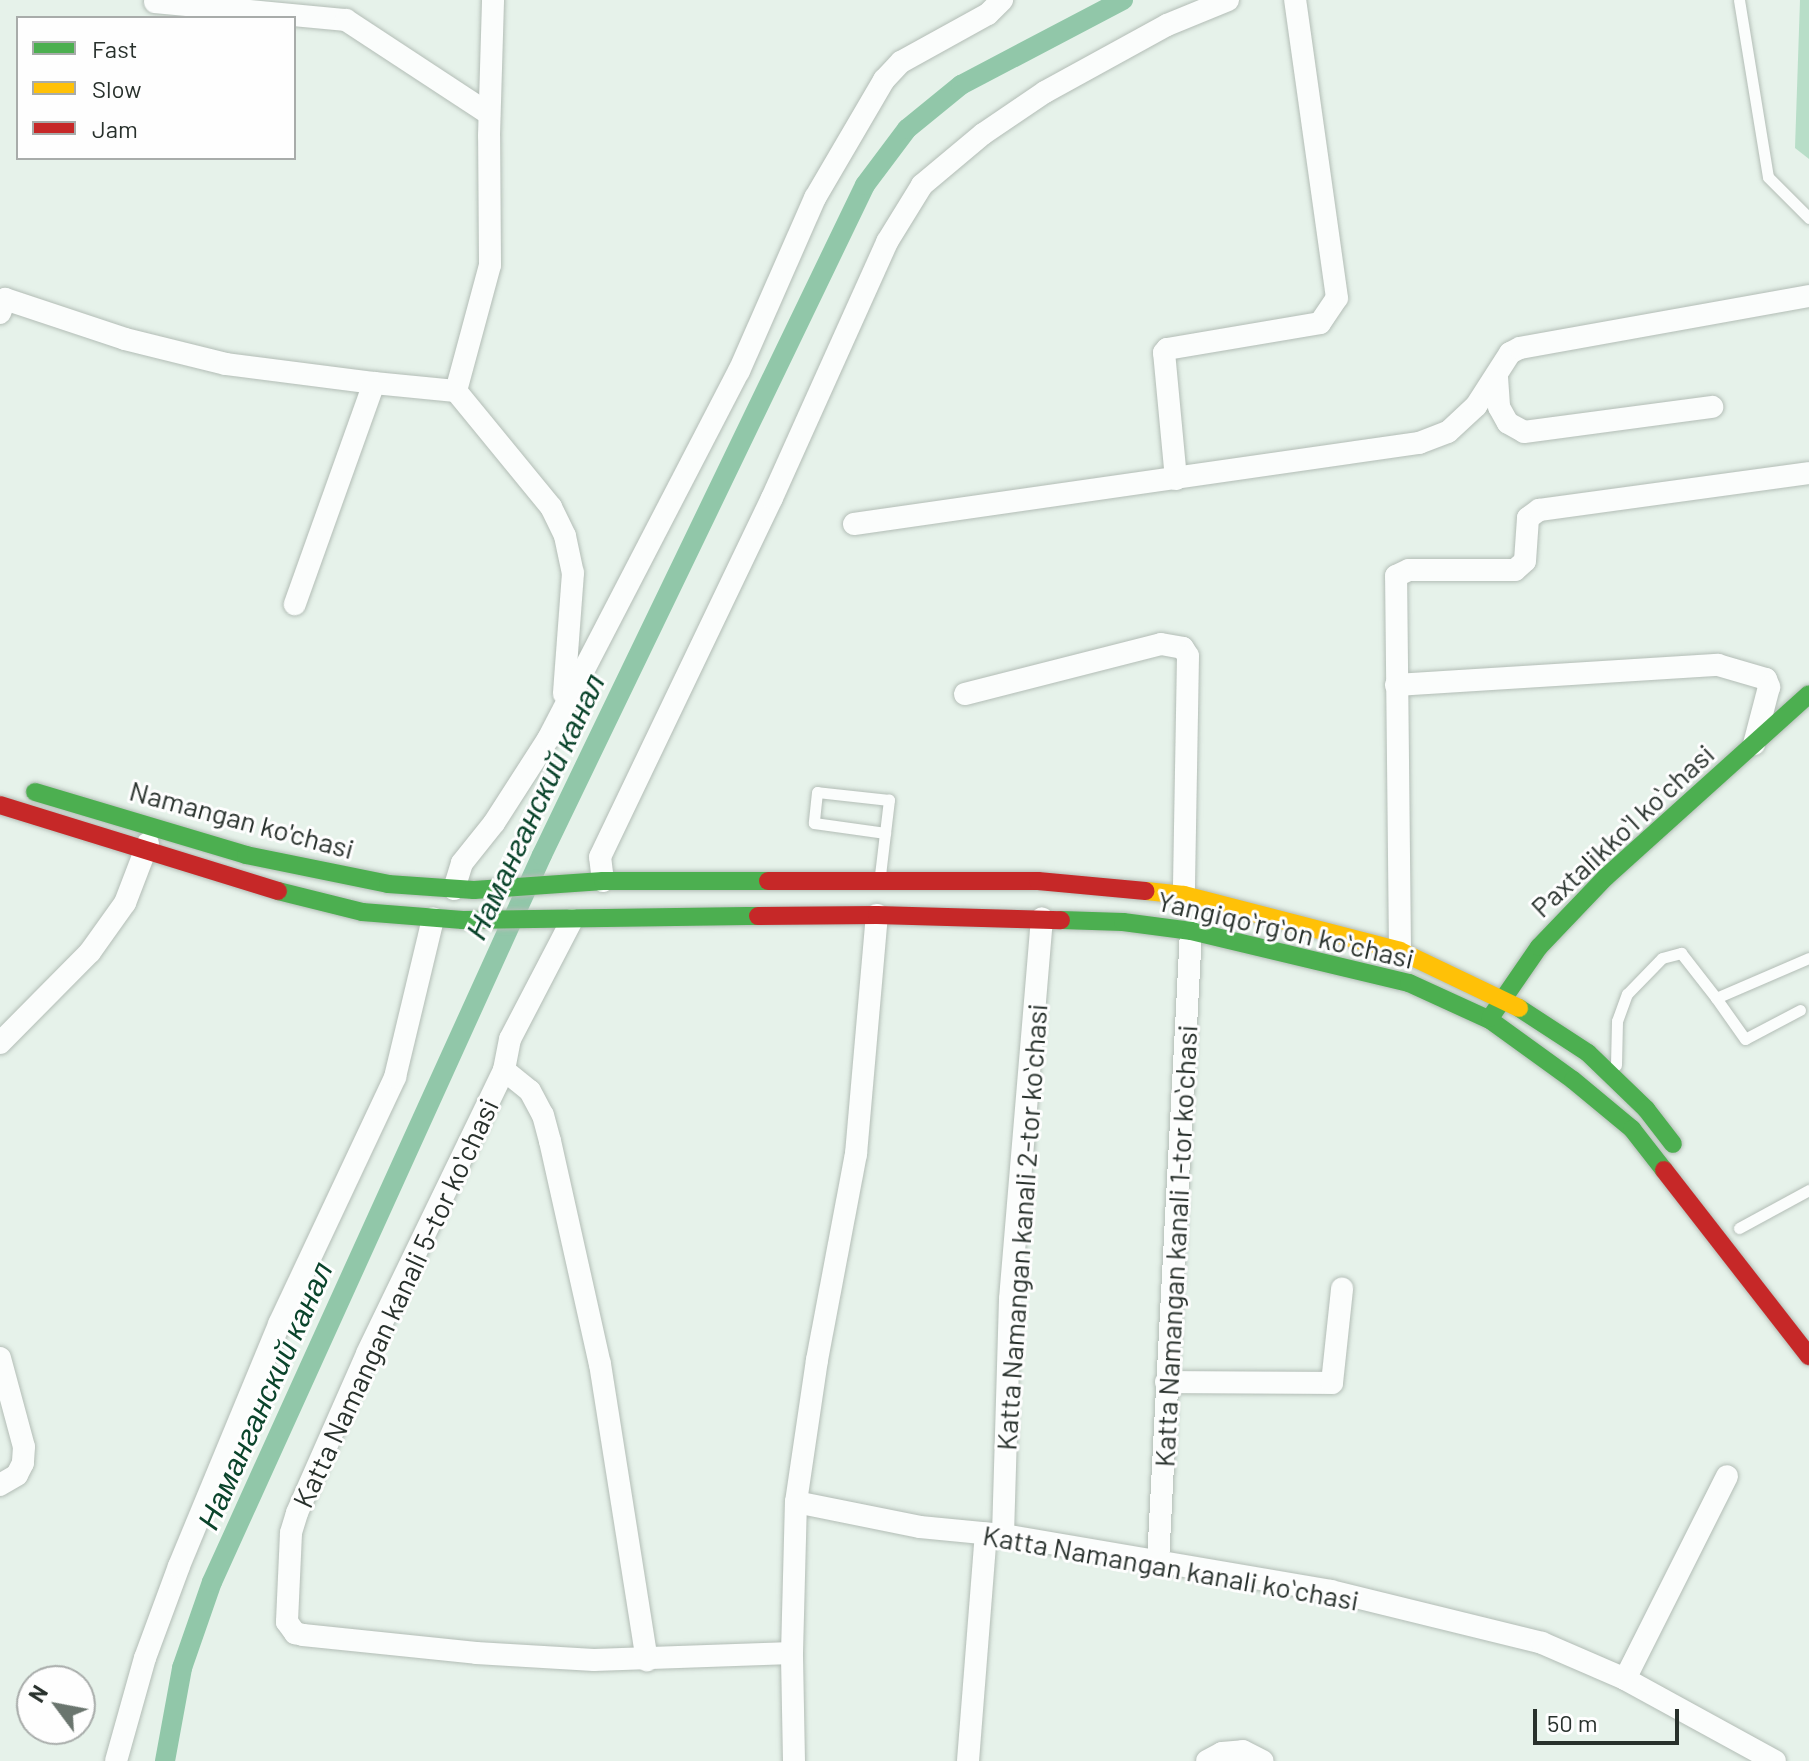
<!DOCTYPE html>
<meta charset="utf-8">
<style>
body{margin:0}
#map{position:relative;width:1809px;height:1761px;overflow:hidden;background:#e6f2ea;font-family:Barlow,sans-serif}
div>[style]{position:absolute}
.green>*{inset:0;background:#b8dec8}
.canal>*{height:20px;margin:-10px;padding:0 10px;transform-origin:10px;border-radius:10px;background:#91c7a9}
.roads{filter:drop-shadow(0 0 2px #b3bdb6) drop-shadow(0 0 2px #b3bdb6)}
.lane>*{height:11px;margin:-5.5px;padding:0 5.5px;transform-origin:5.5px;border-radius:5.5px;background:#fbfdfc}
.street>*{height:22px;margin:-11px;padding:0 11px;transform-origin:11px;border-radius:11px;background:#fbfdfc}
.fast>*{height:18px;margin:-9px;padding:0 9px;transform-origin:9px;border-radius:9px;background:#4caf50}
.slow>*{height:18px;margin:-9px;padding:0 9px;transform-origin:9px;border-radius:9px;background:#ffc107}
.jam>*{height:18px;margin:-9px;padding:0 9px;transform-origin:9px;border-radius:9px;background:#c62828}
span{translate:-50% -50%;white-space:nowrap;text-align:center;line-height:1.15;-webkit-text-stroke:6px #fefefe;paint-order:stroke}
.street-label{font-size:28px;color:#28312c}
.water-label{font-size:30px;color:#0a442b;font-style:italic}
.legend{position:absolute;left:16px;top:16px;width:280px;height:144px;box-sizing:border-box;background:#fefefe;border:2px solid #a8acaa;margin:0;padding:10px 14px;list-style:none;font-size:24px;color:#28312c}
.legend li{display:flex;align-items:center;gap:16px;height:40px}
.legend b{width:40px;border:2px solid #a8acaa}
.north{position:absolute;left:16px;top:1665px;width:80px;height:80px;box-sizing:border-box;background:#fefefe;border:2px solid #a8acaa;border-radius:50%;rotate:302deg;font-size:22px;font-weight:700;line-height:32px;text-align:center;color:#28312c}
.north::after{content:'';display:block;margin:auto;width:28px;height:36px;background:#6a756e;clip-path:polygon(50% 0,100% 100%,50% 72%,0 100%)}
.scale{position:absolute;left:1533px;top:1709px;width:146px;height:36px;box-sizing:border-box;border:4px solid #28312c;border-top:0;padding-left:10px;font-size:24px;line-height:28px;white-space:nowrap;color:#28312c;-webkit-text-stroke:6px #fefefe;paint-order:stroke}
</style>
<div id="map">
<div class="green">
<div style="clip-path:polygon(1800px 0,1809px 0,1809px 159px,1795px 148px)"></div>
</div>
<div class="canal">
<div style="left:165px;top:1761px;width:95px;rotate:-79.6deg"></div>
<div style="left:182px;top:1668px;width:91px;rotate:-70.8deg"></div>
<div style="left:212px;top:1582px;width:798px;rotate:-65.59deg"></div>
<div style="left:542px;top:855px;width:744px;rotate:-64.26deg"></div>
<div style="left:865px;top:185px;width:70px;rotate:-53.1deg"></div>
<div style="left:907px;top:129px;width:70px;rotate:-39.2deg"></div>
<div style="left:961px;top:85px;width:183px;rotate:-27.7deg"></div>
</div>
<div class="roads">
<div class="lane">
<div style="left:1739px;top:0;width:179px;rotate:80.7deg"></div>
<div style="left:1768px;top:177px;width:58px;rotate:45deg"></div>
<div style="left:880px;top:875px;width:76px;rotate:-83.2deg"></div>
<div style="left:889px;top:800px;width:72px;rotate:-173.7deg"></div>
<div style="left:817px;top:792px;width:31px;rotate:96deg"></div>
<div style="left:814px;top:823px;width:72px;rotate:8deg"></div>
<div style="left:1800px;top:1010px;width:62px;rotate:152.2deg"></div>
<div style="left:1745px;top:1039px;width:50px;rotate:-125.3deg"></div>
<div style="left:1716px;top:998px;width:101px;rotate:-23.3deg"></div>
<div style="left:1616px;top:1065px;width:44px;rotate:-88.7deg"></div>
<div style="left:1617px;top:1021px;width:29px;rotate:-70deg"></div>
<div style="left:1627px;top:994px;width:50px;rotate:-45.8deg"></div>
<div style="left:1662px;top:958px;width:20px;rotate:-15deg"></div>
<div style="left:1681px;top:953px;width:57px;rotate:52.1deg"></div>
<div style="left:1739px;top:1228px;width:80px;rotate:-28.5deg"></div>
</div>
<div class="street">
<div style="left:155px;top:2px;width:192px;rotate:5.4deg"></div>
<div style="left:346px;top:20px;width:171px;rotate:33.3deg"></div>
<div style="left:0;top:313px;width:15px;rotate:-70deg"></div>
<div style="left:5px;top:299px;width:126px;rotate:18.4deg"></div>
<div style="left:125px;top:339px;width:104px;rotate:13.9deg"></div>
<div style="left:226px;top:364px;width:149px;rotate:7.3deg"></div>
<div style="left:374px;top:383px;width:235px;rotate:109.7deg"></div>
<div style="left:1497px;top:377px;width:30px;rotate:86deg"></div>
<div style="left:1499px;top:407px;width:18px;rotate:61deg"></div>
<div style="left:1508px;top:423px;width:18px;rotate:29deg"></div>
<div style="left:1524px;top:432px;width:190px;rotate:-7.6deg"></div>
<div style="left:374px;top:383px;width:82px;rotate:5.6deg"></div>
<div style="left:456px;top:391px;width:150px;rotate:50.7deg"></div>
<div style="left:551px;top:507px;width:32px;rotate:64deg"></div>
<div style="left:565px;top:536px;width:38px;rotate:78deg"></div>
<div style="left:573px;top:573px;width:121px;rotate:94.3deg"></div>
<div style="left:456px;top:391px;width:131px;rotate:-74.9deg"></div>
<div style="left:490px;top:265px;width:129px;rotate:-90.4deg"></div>
<div style="left:489px;top:136px;width:136px;rotate:-88.3deg"></div>
<div style="left:1176px;top:479px;width:127px;rotate:-95.4deg"></div>
<div style="left:1164px;top:353px;width:5px;rotate:-53deg"></div>
<div style="left:1167px;top:349px;width:155px;rotate:-9.6deg"></div>
<div style="left:1320px;top:323px;width:30px;rotate:-56deg"></div>
<div style="left:1337px;top:298px;width:301px;rotate:-98deg"></div>
<div style="left:854px;top:524px;width:571px;rotate:-8.16deg"></div>
<div style="left:1419px;top:443px;width:31px;rotate:-21deg"></div>
<div style="left:1448px;top:432px;width:38px;rotate:-43deg"></div>
<div style="left:1476px;top:406px;width:63px;rotate:-57.3deg"></div>
<div style="left:1510px;top:353px;width:11px;rotate:-27deg"></div>
<div style="left:1520px;top:348px;width:294px;rotate:-10.2deg"></div>
<div style="left:1396px;top:685px;width:323px;rotate:-3.6deg"></div>
<div style="left:1718px;top:665px;width:50px;rotate:16.3deg"></div>
<div style="left:1766px;top:679px;width:9px;rotate:69deg"></div>
<div style="left:1769px;top:687px;width:59px;rotate:104.7deg"></div>
<div style="left:965px;top:694px;width:202px;rotate:-14.3deg"></div>
<div style="left:1161px;top:644px;width:22px;rotate:10deg"></div>
<div style="left:1183px;top:648px;width:9px;rotate:58deg"></div>
<div style="left:1188px;top:656px;width:239px;rotate:91deg"></div>
<div style="left:603px;top:881px;width:24px;rotate:-97deg"></div>
<div style="left:600px;top:857px;width:398px;rotate:-64.4deg"></div>
<div style="left:772px;top:498px;width:281px;rotate:-65.8deg"></div>
<div style="left:887px;top:242px;width:67px;rotate:-58.4deg"></div>
<div style="left:922px;top:185px;width:80px;rotate:-39.9deg"></div>
<div style="left:983px;top:134px;width:75px;rotate:-34.1deg"></div>
<div style="left:1045px;top:92px;width:139px;rotate:-28.8deg"></div>
<div style="left:1167px;top:25px;width:66px;rotate:-22.3deg"></div>
<div style="left:454px;top:889px;width:27px;rotate:-73deg"></div>
<div style="left:462px;top:863px;width:51px;rotate:-51.3deg"></div>
<div style="left:494px;top:823px;width:100px;rotate:-57.3deg"></div>
<div style="left:548px;top:739px;width:415px;rotate:-62.6deg"></div>
<div style="left:739px;top:371px;width:189px;rotate:-66.3deg"></div>
<div style="left:815px;top:198px;width:137px;rotate:-59.7deg"></div>
<div style="left:884px;top:80px;width:25px;rotate:-47deg"></div>
<div style="left:901px;top:62px;width:99px;rotate:-28.9deg"></div>
<div style="left:988px;top:14px;width:20px;rotate:-45deg"></div>
<div style="left:572px;top:920px;width:134px;rotate:117.5deg"></div>
<div style="left:510px;top:1039px;width:32px;rotate:101deg"></div>
<div style="left:504px;top:1070px;width:315px;rotate:115.8deg"></div>
<div style="left:367px;top:1354px;width:174px;rotate:113.8deg"></div>
<div style="left:297px;top:1513px;width:21px;rotate:107deg"></div>
<div style="left:291px;top:1533px;width:89px;rotate:92.6deg"></div>
<div style="left:287px;top:1622px;width:14px;rotate:54deg"></div>
<div style="left:295px;top:1633px;width:8px;rotate:14deg"></div>
<div style="left:303px;top:1635px;width:174px;rotate:5.9deg"></div>
<div style="left:476px;top:1653px;width:118px;rotate:3.4deg"></div>
<div style="left:594px;top:1660px;width:198px;rotate:-2deg"></div>
<div style="left:1400px;top:951px;width:375px;rotate:-90.6deg"></div>
<div style="left:1396px;top:576px;width:14px;rotate:-25deg"></div>
<div style="left:1409px;top:570px;width:106px"></div>
<div style="left:1515px;top:570px;width:13px;rotate:-42deg"></div>
<div style="left:1525px;top:561px;width:43px;rotate:-86deg"></div>
<div style="left:1528px;top:518px;width:14px;rotate:-36deg"></div>
<div style="left:1539px;top:510px;width:272px;rotate:-7.8deg"></div>
<div style="left:0;top:1043px;width:128px;rotate:-45.3deg"></div>
<div style="left:90px;top:952px;width:60px;rotate:-54.5deg"></div>
<div style="left:125px;top:903px;width:64px;rotate:-69deg"></div>
<div style="left:504px;top:1070px;width:33px;rotate:39deg"></div>
<div style="left:530px;top:1091px;width:27px;rotate:62deg"></div>
<div style="left:543px;top:1115px;width:27px;rotate:75deg"></div>
<div style="left:550px;top:1141px;width:229px;rotate:77.4deg"></div>
<div style="left:600px;top:1364px;width:300px;rotate:81deg"></div>
<div style="left:0;top:1358px;width:92px;rotate:74.9deg"></div>
<div style="left:24px;top:1447px;width:16px;rotate:94deg"></div>
<div style="left:23px;top:1463px;width:13px;rotate:117deg"></div>
<div style="left:17px;top:1475px;width:20px;rotate:150deg"></div>
<div style="left:1166px;top:1382px;width:166px;rotate:0.3deg"></div>
<div style="left:1332px;top:1383px;width:95px;rotate:-83.9deg"></div>
<div style="left:796px;top:1502px;width:126px;rotate:11.4deg"></div>
<div style="left:920px;top:1527px;width:83px;rotate:5.5deg"></div>
<div style="left:1003px;top:1535px;width:333px;rotate:9.7deg"></div>
<div style="left:1331px;top:1591px;width:217px;rotate:13.8deg"></div>
<div style="left:1542px;top:1643px;width:90px;rotate:23.4deg"></div>
<div style="left:1625px;top:1679px;width:171px;rotate:28.7deg"></div>
<div style="left:1003px;top:1535px;width:236px;rotate:-88.3deg"></div>
<div style="left:1010px;top:1299px;width:382px;rotate:-85.2deg"></div>
<div style="left:1158px;top:1561px;width:631px;rotate:-87deg"></div>
<div style="left:1625px;top:1679px;width:227px;rotate:-63.3deg"></div>
<div style="left:116px;top:1761px;width:107px;rotate:-74.3deg"></div>
<div style="left:145px;top:1658px;width:98px;rotate:-69.7deg"></div>
<div style="left:179px;top:1566px;width:262px;rotate:-67.5deg"></div>
<div style="left:279px;top:1324px;width:273px;rotate:-64.8deg"></div>
<div style="left:395px;top:1077px;width:163px;rotate:-76.5deg"></div>
<div style="left:794px;top:1761px;width:108px;rotate:-91.1deg"></div>
<div style="left:792px;top:1653px;width:151px;rotate:-88.5deg"></div>
<div style="left:796px;top:1502px;width:144px;rotate:-81.6deg"></div>
<div style="left:817px;top:1360px;width:210px;rotate:-79.3deg"></div>
<div style="left:856px;top:1154px;width:240px;rotate:-85deg"></div>
<div style="left:968px;top:1761px;width:228px;rotate:-85.5deg"></div>
<div style="left:1207px;top:1761px;width:17px;rotate:-28deg"></div>
<div style="left:1222px;top:1753px;width:21px;rotate:-5deg"></div>
<div style="left:1243px;top:1751px;width:22px;rotate:27deg"></div>
</div>
<div class="fast">
<div style="left:35px;top:792px;width:220px;rotate:16.6deg"></div>
<div style="left:246px;top:855px;width:145px;rotate:11.5deg"></div>
<div style="left:388px;top:884px;width:86px;rotate:4deg"></div>
<div style="left:474px;top:890px;width:129px;rotate:-4deg"></div>
<div style="left:603px;top:881px;width:165px"></div>
<div style="left:278px;top:891px;width:87px;rotate:14deg"></div>
<div style="left:362px;top:912px;width:101px;rotate:4.5deg"></div>
<div style="left:463px;top:920px;width:295px;rotate:-0.8deg"></div>
<div style="left:1061px;top:920px;width:62px;rotate:1.8deg"></div>
<div style="left:1123px;top:922px;width:69px;rotate:7.5deg"></div>
<div style="left:1191px;top:931px;width:224px;rotate:13.4deg"></div>
<div style="left:1409px;top:983px;width:89px;rotate:24.6deg"></div>
<div style="left:1490px;top:1020px;width:102px;rotate:35.9deg"></div>
<div style="left:1573px;top:1080px;width:77px;rotate:39.7deg"></div>
<div style="left:1632px;top:1129px;width:52px;rotate:52deg"></div>
<div style="left:1519px;top:1008px;width:82px;rotate:33.1deg"></div>
<div style="left:1588px;top:1053px;width:81px;rotate:44deg"></div>
<div style="left:1646px;top:1109px;width:44px;rotate:52.4deg"></div>
<div style="left:1490px;top:1018px;width:86px;rotate:-55.4deg"></div>
<div style="left:1539px;top:947px;width:97px;rotate:-46.3deg"></div>
<div style="left:1606px;top:877px;width:273px;rotate:-42deg"></div>
</div>
<div class="slow">
<div style="left:1146px;top:891px;width:38px;rotate:6deg"></div>
<div style="left:1184px;top:895px;width:223px;rotate:14.5deg"></div>
<div style="left:1400px;top:951px;width:132px;rotate:25.6deg"></div>
</div>
<div class="jam">
<div style="left:0;top:805px;width:291px;rotate:17.2deg"></div>
<div style="left:768px;top:881px;width:270px"></div>
<div style="left:1038px;top:881px;width:108px;rotate:5.3deg"></div>
<div style="left:758px;top:916px;width:119px;rotate:-0.5deg"></div>
<div style="left:877px;top:915px;width:184px;rotate:1.6deg"></div>
<div style="left:1664px;top:1170px;width:236px;rotate:52.1deg"></div>
</div>
</div>
<div class="street-label">
<span style="left:242px;top:819px;rotate:15deg">Namangan ko'chasi</span>
<span style="left:1622px;top:830px;rotate:-43deg">Paxtalikkoʻl koʻchasi</span>
<span style="left:1286px;top:929px;rotate:13deg">Yangiqoʻrgʻon koʻchasi</span>
<span style="left:1021px;top:1227px;rotate:-86deg">Katta Namangan kanali 2-tor koʻchasi</span>
<span style="left:1175px;top:1246px;rotate:-87deg">Katta Namangan kanali 1-tor koʻchasi</span>
<span style="left:395px;top:1303px;rotate:-65deg">Katta Namangan kanali 5-tor koʻchasi</span>
<span style="left:1171px;top:1567px;rotate:10deg">Katta Namangan kanali koʻchasi</span>
</div>
<div class="water-label">
<span style="left:534px;top:806px;rotate:-65deg">Наманганский канал</span>
<span style="left:264px;top:1395px;rotate:-66deg">Наманганский канал</span>
</div>
<ul class="legend">
<li><b style="height:10px;background:#4caf50"></b>Fast</li>
<li><b style="height:10px;background:#ffc107"></b>Slow</li>
<li><b style="height:10px;background:#c62828"></b>Jam</li>
</ul>
<div class="north">N</div>
<div class="scale">50 m</div>
</div>
